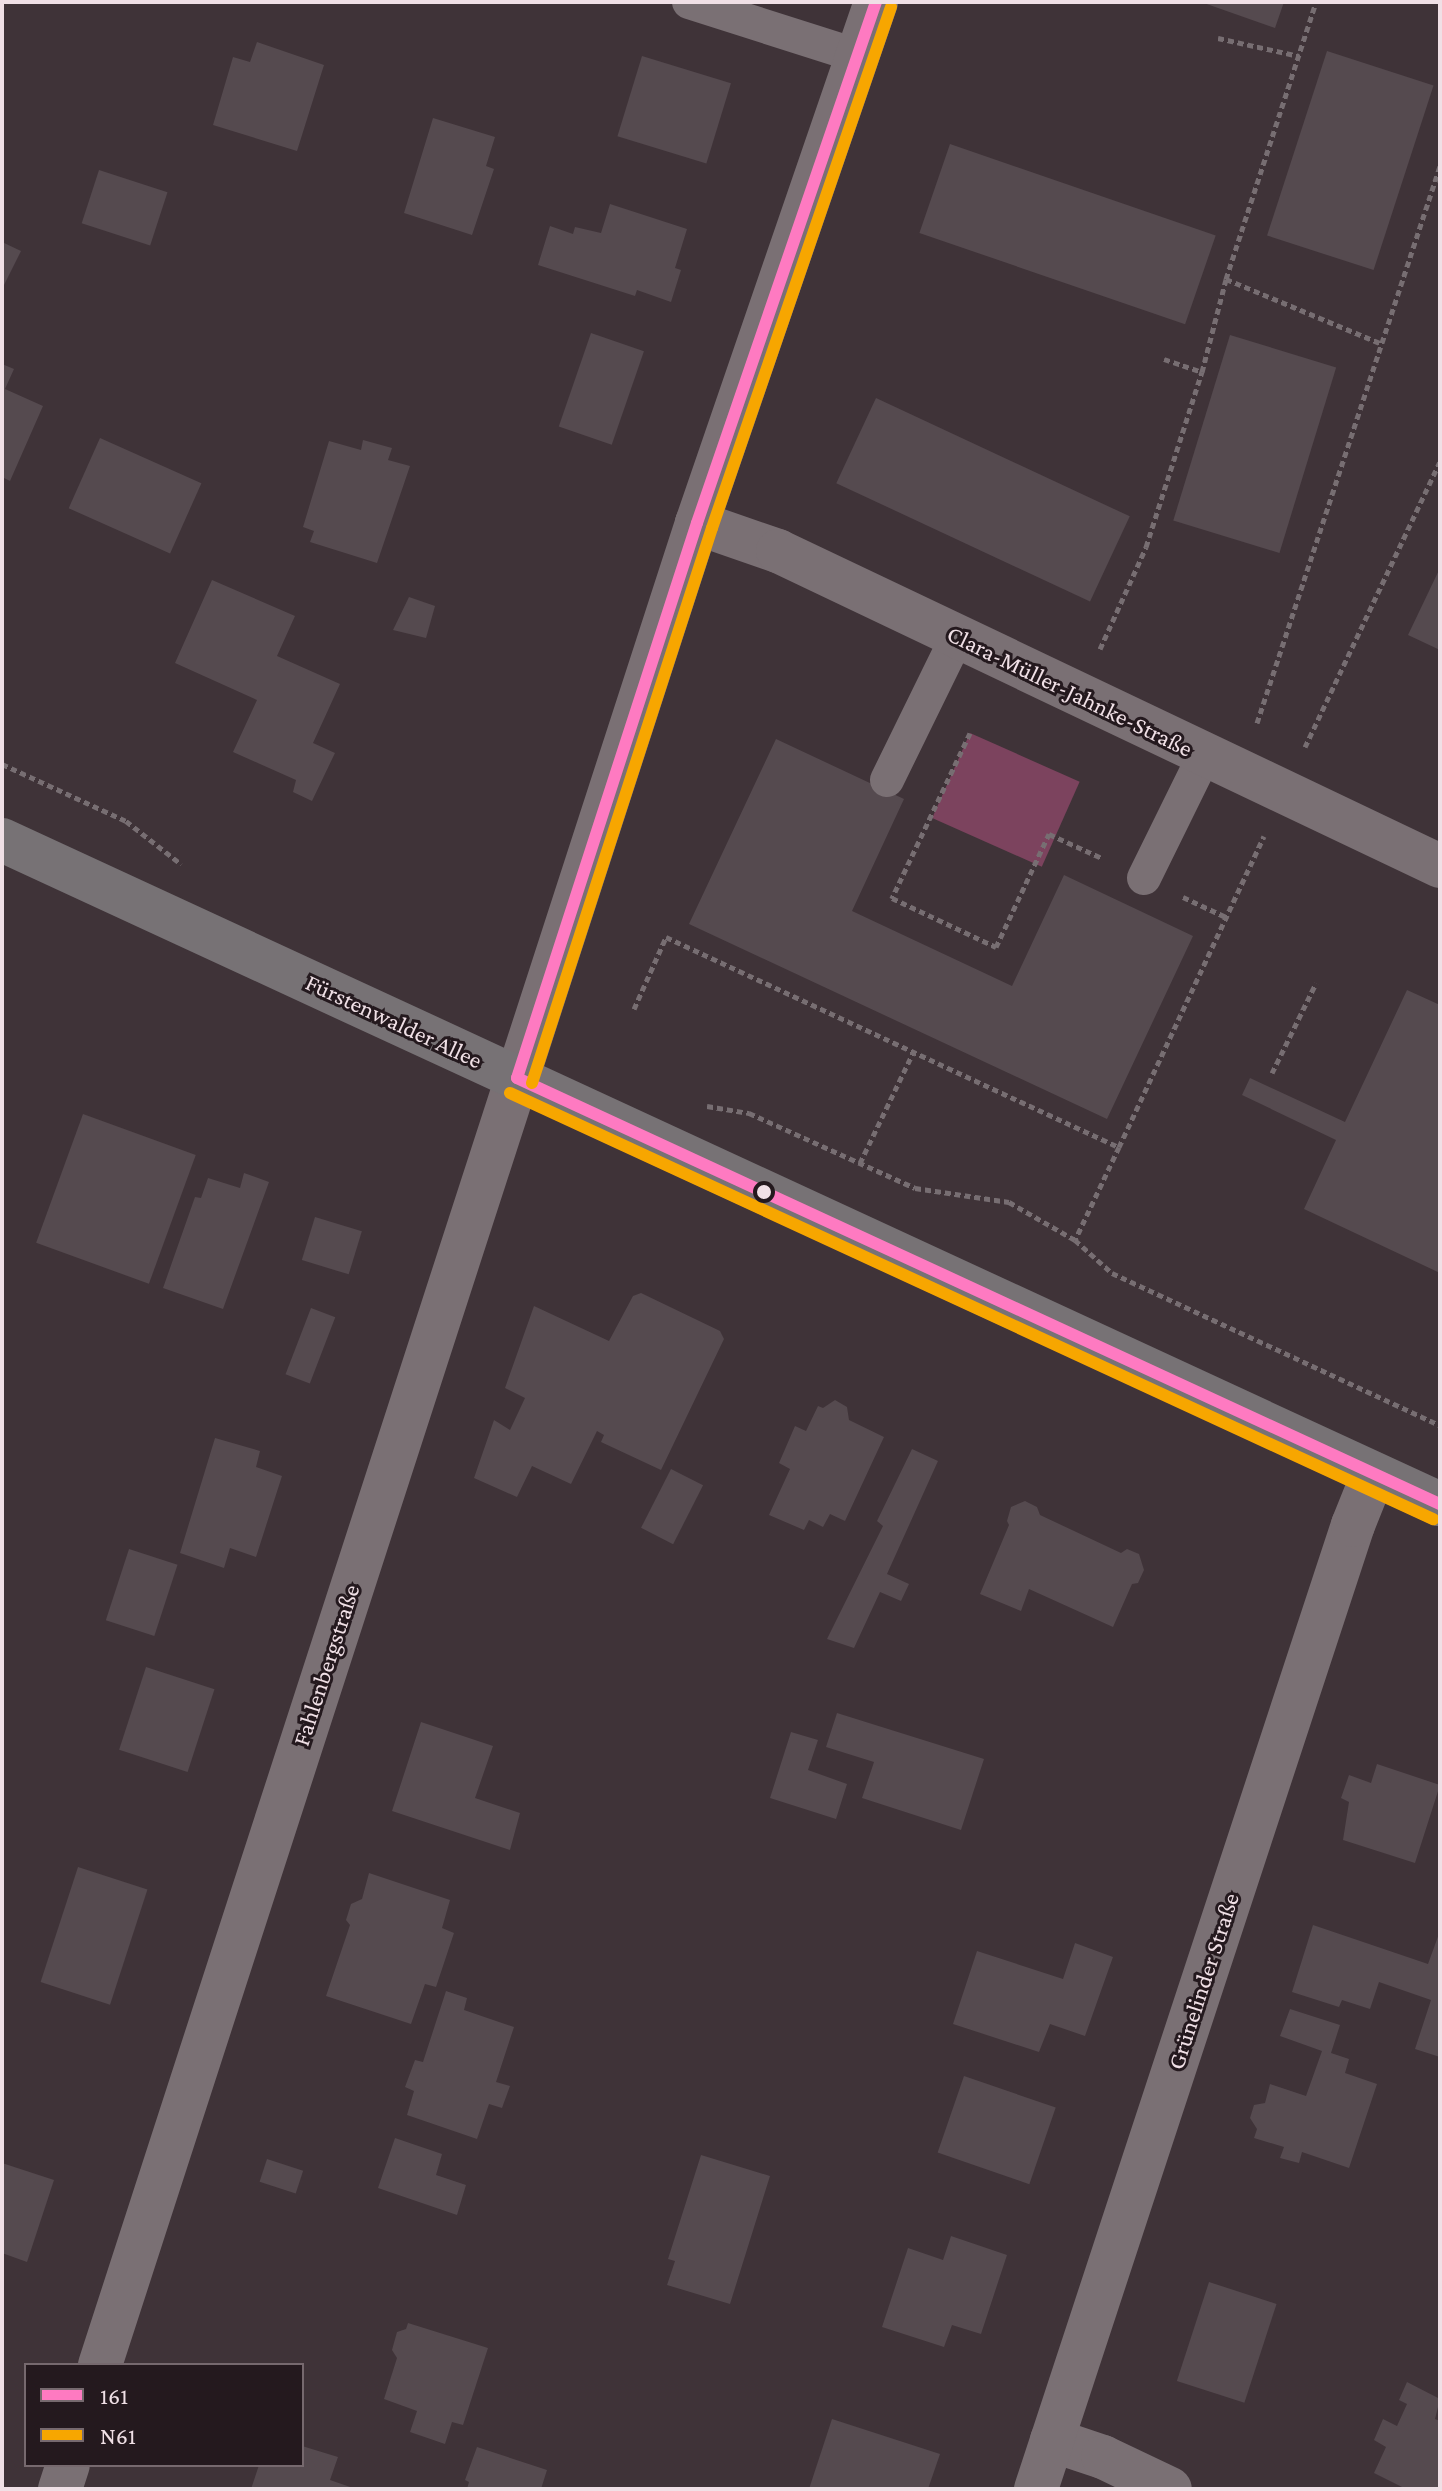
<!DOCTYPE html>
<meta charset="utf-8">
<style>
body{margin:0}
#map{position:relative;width:1442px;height:2491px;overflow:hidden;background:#3f3338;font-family:"Crimson Pro",serif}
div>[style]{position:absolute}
.green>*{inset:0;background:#7c435e;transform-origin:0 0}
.building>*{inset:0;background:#554a4f;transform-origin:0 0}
.path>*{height:5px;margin-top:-2.5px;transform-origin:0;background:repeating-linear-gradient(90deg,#776e72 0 6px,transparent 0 10px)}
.service>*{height:34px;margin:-17px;padding:0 17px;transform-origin:17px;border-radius:17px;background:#7a7074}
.minor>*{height:44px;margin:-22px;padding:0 22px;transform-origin:22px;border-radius:22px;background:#7a7074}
.secondary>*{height:44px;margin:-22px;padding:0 22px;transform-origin:22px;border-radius:22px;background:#777275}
.bus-1>*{height:12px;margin:-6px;padding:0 6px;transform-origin:6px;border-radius:6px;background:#fe7ac1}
.bus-2>*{height:12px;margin:-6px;padding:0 6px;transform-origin:6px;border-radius:6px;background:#f7a600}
.dots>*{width:22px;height:22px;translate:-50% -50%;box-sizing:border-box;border:4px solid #24191e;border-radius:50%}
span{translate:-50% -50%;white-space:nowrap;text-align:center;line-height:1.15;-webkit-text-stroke:6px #24191e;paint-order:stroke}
.street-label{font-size:24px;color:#f0e0e6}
.frame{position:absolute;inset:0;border:4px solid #f0e0e6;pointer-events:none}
.legend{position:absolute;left:24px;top:2363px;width:280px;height:104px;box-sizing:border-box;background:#24191e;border:2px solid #76696e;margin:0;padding:10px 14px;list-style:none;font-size:24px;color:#f0e0e6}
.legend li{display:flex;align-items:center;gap:16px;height:40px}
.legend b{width:40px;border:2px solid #76696e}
</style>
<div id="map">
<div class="green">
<div style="left:970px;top:733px;width:120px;height:93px;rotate:24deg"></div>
</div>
<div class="building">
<div style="clip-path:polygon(1201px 2px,1284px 2px,1275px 28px)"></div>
<div style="clip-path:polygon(257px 42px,324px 65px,297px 151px,213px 125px,233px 57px,250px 62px)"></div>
<div style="left:1327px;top:51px;width:112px;height:194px;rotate:18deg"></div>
<div style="left:642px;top:56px;width:93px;height:84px;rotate:17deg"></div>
<div style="clip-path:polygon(433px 118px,495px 137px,486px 166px,494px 169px,472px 235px,404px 213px)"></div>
<div style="left:950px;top:144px;width:281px;height:94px;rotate:19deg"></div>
<div style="left:99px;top:170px;width:72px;height:56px;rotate:18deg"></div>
<div style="clip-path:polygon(610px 204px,687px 229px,675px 268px,681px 270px,671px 302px,637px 290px,635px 296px,538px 265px,550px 226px,573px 234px,575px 227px,601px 233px)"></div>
<div style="clip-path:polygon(2px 242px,21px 251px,2px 289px)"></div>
<div style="left:591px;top:333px;width:56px;height:99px;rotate:19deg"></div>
<div style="left:1230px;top:335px;width:111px;height:194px;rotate:17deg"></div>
<div style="clip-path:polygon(2px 364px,14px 369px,5px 389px,43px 406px,10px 481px,2px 477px)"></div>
<div style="left:876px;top:398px;width:280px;height:94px;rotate:25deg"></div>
<div style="left:100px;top:438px;width:111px;height:77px;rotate:24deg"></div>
<div style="clip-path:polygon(363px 440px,392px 448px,388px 460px,410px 466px,377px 563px,310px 542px,314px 531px,303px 527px,329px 441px,361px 450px)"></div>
<div style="clip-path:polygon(1440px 568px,1440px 650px,1408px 635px)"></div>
<div style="clip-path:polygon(212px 580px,295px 616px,277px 656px,340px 684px,313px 743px,335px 753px,312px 801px,293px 792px,296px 780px,233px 752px,257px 700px,175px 663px)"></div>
<div style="clip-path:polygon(409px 597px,435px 606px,426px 638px,393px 630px)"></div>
<div style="clip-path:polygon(776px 739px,904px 799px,852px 911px,1012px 986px,1064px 875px,1193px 936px,1107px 1119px,689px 924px)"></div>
<div style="clip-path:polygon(1407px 990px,1440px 1005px,1440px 1273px,1304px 1209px,1336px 1140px,1242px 1095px,1250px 1078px,1345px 1122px)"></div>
<div style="left:83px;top:1114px;width:120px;height:137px;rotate:20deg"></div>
<div style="clip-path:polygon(244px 1173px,269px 1182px,223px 1309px,163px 1288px,195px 1197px,201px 1198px,208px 1178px,240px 1188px)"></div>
<div style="left:315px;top:1217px;width:49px;height:45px;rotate:17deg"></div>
<div style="clip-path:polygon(641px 1293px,720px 1331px,724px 1339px,661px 1470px,601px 1442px,604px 1435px,597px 1431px,571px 1484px,532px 1466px,517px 1497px,474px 1478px,494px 1420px,510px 1430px,525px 1398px,505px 1388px,534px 1306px,609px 1341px,633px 1296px)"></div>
<div style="left:311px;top:1308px;width:26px;height:71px;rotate:21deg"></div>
<div style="clip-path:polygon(835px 1400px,847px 1407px,849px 1420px,884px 1437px,845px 1521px,830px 1514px,823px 1527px,809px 1520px,804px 1530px,769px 1515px,790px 1469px,779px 1463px,795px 1426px,806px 1431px,818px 1406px,823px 1408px)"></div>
<div style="clip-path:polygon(215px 1438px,260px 1451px,256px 1467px,282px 1476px,256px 1557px,230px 1548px,224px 1568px,180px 1553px)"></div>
<div style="clip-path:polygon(912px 1449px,938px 1461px,887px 1574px,909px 1584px,901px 1601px,880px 1592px,854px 1648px,827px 1639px,883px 1526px,877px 1521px)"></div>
<div style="left:671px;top:1469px;width:36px;height:66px;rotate:27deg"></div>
<div style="clip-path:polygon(1025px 1501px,1037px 1507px,1040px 1515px,1121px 1553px,1127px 1549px,1139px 1554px,1144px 1570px,1138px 1583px,1132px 1584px,1113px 1627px,1029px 1589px,1021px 1611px,980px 1594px,1009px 1525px,1007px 1521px,1011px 1507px)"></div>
<div style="left:129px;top:1549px;width:51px;height:75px;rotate:18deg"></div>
<div style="left:146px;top:1667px;width:72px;height:87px;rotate:18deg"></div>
<div style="clip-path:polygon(837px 1713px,984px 1759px,961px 1830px,862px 1798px,874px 1762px,826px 1747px)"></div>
<div style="clip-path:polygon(421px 1722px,493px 1746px,475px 1798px,520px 1813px,510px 1850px,392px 1811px)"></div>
<div style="clip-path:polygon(791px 1732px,818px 1740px,808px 1770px,847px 1784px,836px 1819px,770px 1798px)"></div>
<div style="clip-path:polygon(1377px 1764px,1440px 1785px,1415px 1863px,1343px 1840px,1349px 1802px,1341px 1798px,1349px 1775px,1371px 1783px)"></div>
<div style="left:78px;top:1867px;width:73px;height:121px;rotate:18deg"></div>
<div style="clip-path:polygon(369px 1873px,450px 1900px,442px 1928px,454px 1933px,436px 1987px,425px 1984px,411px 2024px,326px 1996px,350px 1925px,346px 1920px,351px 1904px,362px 1899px)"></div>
<div style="clip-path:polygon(1313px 1925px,1428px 1964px,1440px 1931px,1440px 2057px,1415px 2049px,1431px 2000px,1379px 1982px,1370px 2009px,1342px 2000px,1339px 2007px,1292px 1992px)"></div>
<div style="clip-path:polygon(1075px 1943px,1113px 1957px,1085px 2036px,1050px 2024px,1039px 2052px,953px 2024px,977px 1951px,1063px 1979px)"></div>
<div style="clip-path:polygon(446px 1991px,467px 1998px,464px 2010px,514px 2027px,496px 2082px,510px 2086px,502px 2108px,489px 2104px,477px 2139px,407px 2115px,414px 2091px,405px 2087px,415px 2060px,423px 2062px)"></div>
<div style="clip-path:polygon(1290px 2009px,1340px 2025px,1331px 2053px,1349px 2059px,1345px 2073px,1377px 2084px,1349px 2168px,1302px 2152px,1299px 2163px,1280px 2158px,1284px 2147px,1254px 2138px,1257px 2129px,1250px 2118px,1254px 2105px,1265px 2103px,1270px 2084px,1306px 2096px,1322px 2051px,1280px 2036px)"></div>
<div style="left:964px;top:2076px;width:97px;height:81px;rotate:19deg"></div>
<div style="clip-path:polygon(395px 2138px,442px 2154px,436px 2175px,466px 2185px,457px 2215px,378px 2188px)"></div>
<div style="clip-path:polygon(701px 2155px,770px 2176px,730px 2304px,667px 2285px,675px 2261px,668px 2259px)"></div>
<div style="left:267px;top:2159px;width:38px;height:24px;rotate:18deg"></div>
<div style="clip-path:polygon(2px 2163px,54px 2180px,27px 2262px,2px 2253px)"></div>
<div style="clip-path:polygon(951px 2236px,1007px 2255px,981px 2334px,952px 2325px,944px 2347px,882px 2327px,908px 2248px,943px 2260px)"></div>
<div style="left:1209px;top:2282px;width:71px;height:104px;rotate:18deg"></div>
<div style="clip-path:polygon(408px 2323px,488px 2348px,463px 2425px,452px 2422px,445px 2444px,410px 2432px,417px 2411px,384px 2399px,397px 2358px,392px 2350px,397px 2332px,406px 2329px)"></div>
<div style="clip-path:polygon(1407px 2382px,1440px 2399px,1435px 2419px,1440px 2421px,1440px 2489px,1406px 2489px,1374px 2473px,1386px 2447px,1374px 2440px,1383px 2419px,1397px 2426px,1407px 2404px,1399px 2400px)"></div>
<div style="clip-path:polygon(832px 2419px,940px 2454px,928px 2489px,809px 2489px)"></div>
<div style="clip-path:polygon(302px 2446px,338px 2457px,330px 2480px,356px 2489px,251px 2489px,259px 2465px,302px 2465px)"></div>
<div style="clip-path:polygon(477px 2447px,547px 2470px,541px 2489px,467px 2489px,469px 2482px,465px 2480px)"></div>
</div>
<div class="path">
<div style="left:1218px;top:38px;width:83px;rotate:12.5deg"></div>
<div style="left:1226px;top:279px;width:167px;rotate:22.6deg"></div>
<div style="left:1164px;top:359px;width:40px;rotate:18.9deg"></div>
<div style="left:1100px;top:649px;width:112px;rotate:-65.7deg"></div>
<div style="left:1146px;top:547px;width:184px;rotate:-72.3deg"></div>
<div style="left:1202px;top:372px;width:96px;rotate:-75.5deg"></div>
<div style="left:1226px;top:279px;width:291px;rotate:-72deg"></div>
<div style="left:1257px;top:723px;width:586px;rotate:-71.81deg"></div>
<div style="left:970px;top:733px;width:183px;rotate:115.3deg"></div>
<div style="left:892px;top:898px;width:115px;rotate:25.2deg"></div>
<div style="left:996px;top:947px;width:125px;rotate:-64.9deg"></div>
<div style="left:1049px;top:834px;width:58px;rotate:24.4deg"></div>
<div style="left:1305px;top:747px;width:315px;rotate:-64.7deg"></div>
<div style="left:2px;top:764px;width:136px;rotate:24.7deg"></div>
<div style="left:126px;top:821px;width:70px;rotate:38deg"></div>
<div style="left:1183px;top:897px;width:50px;rotate:25deg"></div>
<div style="left:634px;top:1009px;width:79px;rotate:-66deg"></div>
<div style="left:666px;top:937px;width:499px;rotate:24.9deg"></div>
<div style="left:1119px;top:1147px;width:103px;rotate:115.3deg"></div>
<div style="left:1272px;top:1073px;width:100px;rotate:-63.9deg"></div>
<div style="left:707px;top:1106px;width:43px;rotate:9.5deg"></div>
<div style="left:749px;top:1113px;width:182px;rotate:24.3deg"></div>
<div style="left:915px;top:1188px;width:95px;rotate:8.5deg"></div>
<div style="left:1009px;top:1202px;width:76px;rotate:29.9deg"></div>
<div style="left:1075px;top:1240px;width:50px;rotate:41.7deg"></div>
<div style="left:1112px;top:1273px;width:362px;rotate:24.9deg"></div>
<div style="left:1119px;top:1147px;width:343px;rotate:-65deg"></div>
<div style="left:860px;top:1163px;width:124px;rotate:-64.3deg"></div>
</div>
<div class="service">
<div style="left:689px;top:2px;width:177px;rotate:17.7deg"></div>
<div style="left:887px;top:780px;width:159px;rotate:-63.9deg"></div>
<div style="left:1144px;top:878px;width:136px;rotate:-63.8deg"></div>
</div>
<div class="minor">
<div style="left:697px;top:523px;width:86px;rotate:19.1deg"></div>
<div style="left:778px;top:551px;width:733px;rotate:25.45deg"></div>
<div style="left:100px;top:2365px;width:1936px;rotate:-72.04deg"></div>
<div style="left:697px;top:523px;width:551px;rotate:-71.04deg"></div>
<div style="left:1052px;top:2440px;width:54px;rotate:18.4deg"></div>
<div style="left:1103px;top:2457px;width:74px;rotate:25.5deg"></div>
<div style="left:60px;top:2489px;width:25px;rotate:-72deg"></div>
<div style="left:1036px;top:2489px;width:1015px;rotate:-71.8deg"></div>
<div style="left:1353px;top:1525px;width:54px;rotate:-68.2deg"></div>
</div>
<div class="secondary">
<div style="left:2px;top:840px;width:1584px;rotate:24.79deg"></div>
</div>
<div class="bus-1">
<div style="left:517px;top:1078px;width:583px;rotate:-72.03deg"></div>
<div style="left:697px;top:523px;width:551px;rotate:-71.04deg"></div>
<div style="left:517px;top:1078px;width:1017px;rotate:24.78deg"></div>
</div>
<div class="bus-2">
<div style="left:532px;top:1083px;width:583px;rotate:-72.03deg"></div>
<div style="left:712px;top:528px;width:551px;rotate:-71.04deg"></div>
<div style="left:510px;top:1093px;width:1017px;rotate:24.78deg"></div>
</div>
<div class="dots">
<div style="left:764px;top:1192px;background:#f0e0e6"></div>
</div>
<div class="street-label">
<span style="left:1070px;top:691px;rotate:26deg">Clara-Müller-Jahnke-Straße</span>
<span style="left:394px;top:1021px;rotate:25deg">Fürstenwalder Allee</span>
<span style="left:326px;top:1665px;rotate:-72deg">Fahlenbergstraße</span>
<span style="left:1203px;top:1981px;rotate:-72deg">Grünelinder Straße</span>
</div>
<div class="frame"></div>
<ul class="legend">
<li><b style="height:10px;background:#fe7ac1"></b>161</li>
<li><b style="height:10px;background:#f7a600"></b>N61</li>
</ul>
</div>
